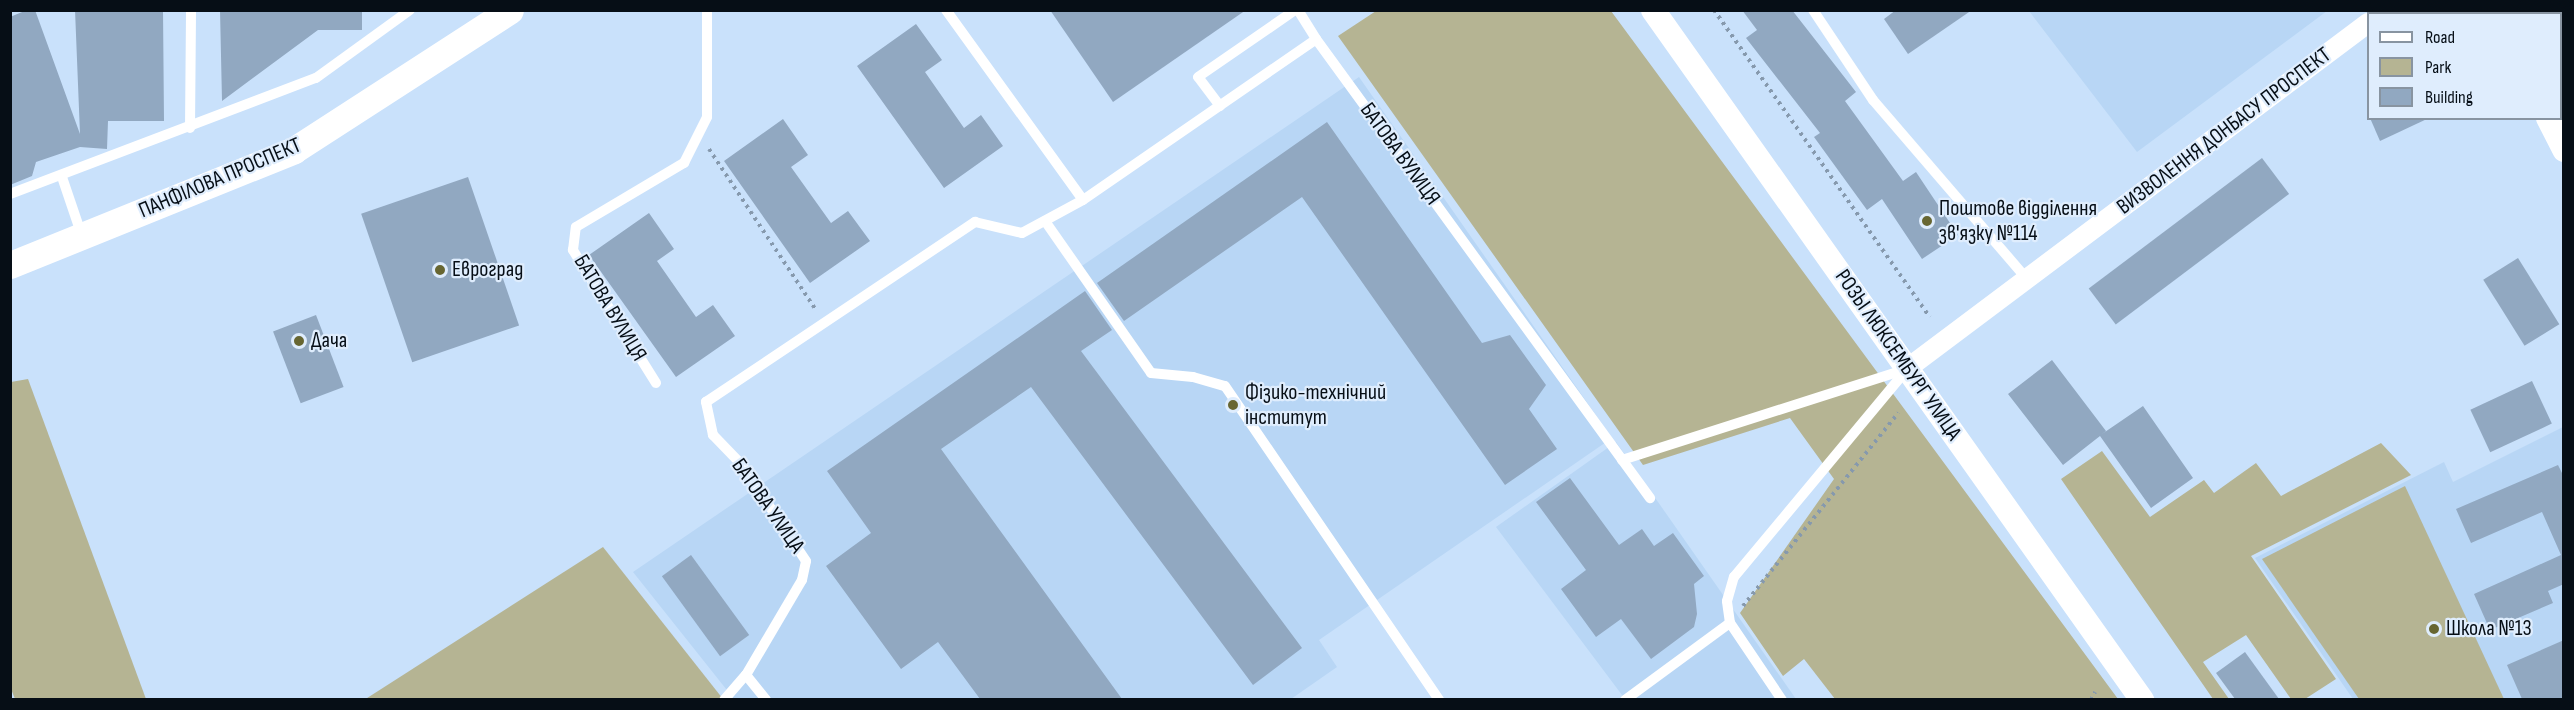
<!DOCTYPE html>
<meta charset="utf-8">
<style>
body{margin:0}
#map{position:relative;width:2574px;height:710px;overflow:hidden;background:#c9e1fb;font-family:"Sofia Sans Condensed",sans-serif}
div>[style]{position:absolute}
.built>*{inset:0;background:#b8d6f5}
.green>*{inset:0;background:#b5b493}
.building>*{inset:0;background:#91a8c1;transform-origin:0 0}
.path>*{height:4px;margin-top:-2px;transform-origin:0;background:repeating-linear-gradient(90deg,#8699ad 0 3px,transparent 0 7.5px)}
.service>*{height:10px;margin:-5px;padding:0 5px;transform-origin:5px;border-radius:5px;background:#fff}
.minor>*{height:20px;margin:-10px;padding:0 10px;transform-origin:10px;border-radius:10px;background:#fff}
.tertiary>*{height:24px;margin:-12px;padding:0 12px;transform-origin:12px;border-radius:12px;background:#fff}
.secondary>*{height:27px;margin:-13.5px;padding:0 13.5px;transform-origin:13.5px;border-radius:13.5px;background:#fff}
.dots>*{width:16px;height:16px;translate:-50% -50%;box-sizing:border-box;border:3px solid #dfedfd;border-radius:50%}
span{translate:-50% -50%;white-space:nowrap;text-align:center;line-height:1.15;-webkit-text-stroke:4.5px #dfedfd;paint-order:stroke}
.street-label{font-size:22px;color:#060e16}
.poi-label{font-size:22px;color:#060e16}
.left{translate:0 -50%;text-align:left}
.frame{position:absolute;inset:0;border:12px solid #060e16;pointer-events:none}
.legend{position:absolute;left:2367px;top:12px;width:195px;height:108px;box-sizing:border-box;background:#dfedfd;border:2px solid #8894a1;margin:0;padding:8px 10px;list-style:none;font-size:18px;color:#060e16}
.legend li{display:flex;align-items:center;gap:12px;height:30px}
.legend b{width:30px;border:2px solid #8894a1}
</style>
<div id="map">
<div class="built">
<div style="clip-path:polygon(2029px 11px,2327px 11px,2137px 152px)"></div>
<div style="clip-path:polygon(1359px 77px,1612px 438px,1319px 640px,1337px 667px,1291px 699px,734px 699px,633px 572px)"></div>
<div style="clip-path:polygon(2563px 427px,2563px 699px,2353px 699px,2255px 558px,2444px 462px,2453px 482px)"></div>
<div style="clip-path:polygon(1616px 442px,1796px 699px,1625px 699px,1496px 527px)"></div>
</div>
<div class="green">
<div style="clip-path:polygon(1376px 11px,1611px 11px,2118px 699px,1835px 699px,1804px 659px,1783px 676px,1740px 613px,1834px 479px,1790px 418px,1643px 465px,1338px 36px)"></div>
<div style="clip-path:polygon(28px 379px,146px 699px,15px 699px,11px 689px,11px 382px)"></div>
<div style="clip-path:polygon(2381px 443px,2411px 475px,2251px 556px,2336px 679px,2305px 699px,2291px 699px,2246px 635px,2203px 662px,2229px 699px,2213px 699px,2061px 479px,2102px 451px,2150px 517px,2204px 480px,2214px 493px,2256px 463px,2281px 496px)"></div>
<div style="clip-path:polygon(2405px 486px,2504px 699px,2359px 699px,2262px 559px)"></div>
<div style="clip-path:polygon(603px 547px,723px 699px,364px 700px)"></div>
</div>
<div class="building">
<div style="clip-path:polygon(27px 10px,35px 10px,80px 134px,75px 10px,163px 10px,164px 121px,108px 121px,107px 149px,80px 147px,36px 162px,32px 176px,10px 185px,10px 17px)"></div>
<div style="clip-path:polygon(220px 10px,362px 10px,362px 30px,318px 30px,222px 101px)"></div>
<div style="clip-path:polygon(1050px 10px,1246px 10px,1113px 102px)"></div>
<div style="clip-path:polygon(1742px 10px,1792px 10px,1856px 92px,1845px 101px,1903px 181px,1916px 172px,1958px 235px,1922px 259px,1882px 199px,1867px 210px,1814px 137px,1820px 133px,1746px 38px,1757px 30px)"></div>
<div style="clip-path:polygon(1896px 10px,1972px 10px,1908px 54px,1884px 19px)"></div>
<div style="clip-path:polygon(916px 24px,942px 60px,925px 72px,964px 128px,981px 115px,1003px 146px,944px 188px,857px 66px)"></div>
<div style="clip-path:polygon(2370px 118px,2429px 118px,2380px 141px)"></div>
<div style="clip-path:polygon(783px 119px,808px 155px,791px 167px,831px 223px,848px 211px,870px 241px,810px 283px,724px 161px)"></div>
<div style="clip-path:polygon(1327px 122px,1482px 343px,1510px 335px,1546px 385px,1529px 409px,1557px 449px,1505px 485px,1302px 197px,1124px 321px,1097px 283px)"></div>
<div style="left:2262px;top:158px;width:45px;height:217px;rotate:53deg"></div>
<div style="left:468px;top:177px;width:157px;height:113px;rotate:71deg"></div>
<div style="clip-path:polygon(649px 213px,674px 249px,657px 261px,696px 317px,713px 305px,735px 336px,676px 377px,589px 255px)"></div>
<div style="left:2518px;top:258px;width:78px;height:41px;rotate:58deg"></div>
<div style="clip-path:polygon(1085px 291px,1112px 330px,1081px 351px,1302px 648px,1253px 685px,1031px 387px,941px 449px,1122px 699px,980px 699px,938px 642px,901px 669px,826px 566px,871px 533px,827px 471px)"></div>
<div style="left:316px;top:315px;width:77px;height:46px;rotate:69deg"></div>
<div style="clip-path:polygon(2052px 360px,2106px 431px,2102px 434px,2143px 406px,2193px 478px,2151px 508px,2100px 436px,2063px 465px,2008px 394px)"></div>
<div style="left:2532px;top:381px;width:47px;height:68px;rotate:65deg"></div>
<div style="clip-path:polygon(2558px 465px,2564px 477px,2564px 584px,2548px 591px,2553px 603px,2490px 630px,2474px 594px,2561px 555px,2542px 512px,2471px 543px,2456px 509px)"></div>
<div style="clip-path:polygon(1570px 478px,1619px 545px,1642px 529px,1654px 546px,1673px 533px,1704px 576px,1694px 584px,1697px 614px,1694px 627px,1651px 659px,1621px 619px,1596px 637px,1561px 589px,1586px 570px,1536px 502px)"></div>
<div style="left:691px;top:555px;width:99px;height:36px;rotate:54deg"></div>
<div style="clip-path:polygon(2564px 640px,2564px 699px,2522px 699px,2507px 665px)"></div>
<div style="clip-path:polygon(2245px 652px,2279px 699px,2235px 699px,2216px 673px)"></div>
</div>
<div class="path">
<div style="left:1714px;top:10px;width:375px;rotate:54.9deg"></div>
<div style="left:709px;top:149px;width:193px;rotate:56.4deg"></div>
<div style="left:1743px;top:606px;width:248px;rotate:-51.2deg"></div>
<div style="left:2091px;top:700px;width:9px;rotate:-63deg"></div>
</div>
<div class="service">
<div style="left:946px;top:10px;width:234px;rotate:54.2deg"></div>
<div style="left:1298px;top:10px;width:34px;rotate:58deg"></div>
<div style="left:1813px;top:10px;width:108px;rotate:56.3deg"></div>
<div style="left:1873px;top:100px;width:236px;rotate:49.3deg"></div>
<div style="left:1220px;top:106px;width:36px;rotate:-127deg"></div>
<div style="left:1198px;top:77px;width:118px;rotate:-34.6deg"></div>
<div style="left:190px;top:128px;width:118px;rotate:-89.5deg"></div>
<div style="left:62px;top:177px;width:62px;rotate:71.3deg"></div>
<div style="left:10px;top:194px;width:327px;rotate:-20.8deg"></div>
<div style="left:316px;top:78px;width:116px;rotate:-35.9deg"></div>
<div style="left:1045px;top:221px;width:185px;rotate:55.1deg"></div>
<div style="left:1151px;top:373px;width:42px;rotate:5.4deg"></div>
<div style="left:1193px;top:377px;width:33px;rotate:16deg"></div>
<div style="left:1225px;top:386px;width:380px;rotate:55.7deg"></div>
<div style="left:656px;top:383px;width:157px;rotate:-122deg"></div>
<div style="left:573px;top:250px;width:23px;rotate:-83deg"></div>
<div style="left:576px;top:227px;width:126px;rotate:-30.7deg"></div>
<div style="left:684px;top:163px;width:51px;rotate:-63.4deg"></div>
<div style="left:707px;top:117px;width:107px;rotate:-90deg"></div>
<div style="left:1622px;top:460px;width:299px;rotate:-17.7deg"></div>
<div style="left:746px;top:675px;width:32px;rotate:51deg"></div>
<div style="left:724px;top:700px;width:33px;rotate:-49deg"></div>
<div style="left:746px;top:675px;width:110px;rotate:-59.5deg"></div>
<div style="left:802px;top:580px;width:19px;rotate:-78deg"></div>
<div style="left:806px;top:561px;width:115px;rotate:-123.7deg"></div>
<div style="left:742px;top:465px;width:42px;rotate:-134deg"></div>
<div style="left:713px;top:435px;width:34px;rotate:-102deg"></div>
<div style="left:706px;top:402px;width:324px;rotate:-33.8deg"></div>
<div style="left:975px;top:222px;width:48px;rotate:13.2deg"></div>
<div style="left:1022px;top:233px;width:69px;rotate:-28.4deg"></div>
<div style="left:1083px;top:200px;width:283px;rotate:-34.6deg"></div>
<div style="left:1316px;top:39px;width:568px;rotate:53.96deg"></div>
<div style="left:1625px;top:700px;width:130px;rotate:-36.3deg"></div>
<div style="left:1782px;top:700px;width:93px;rotate:-124deg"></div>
<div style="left:1730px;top:623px;width:22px;rotate:-98deg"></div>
<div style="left:1727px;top:601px;width:25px;rotate:-74deg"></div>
<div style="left:1734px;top:577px;width:271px;rotate:-50.2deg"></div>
</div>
<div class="minor">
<div style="left:2381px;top:14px;width:6px;rotate:-45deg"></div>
<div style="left:1908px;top:368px;width:575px;rotate:-36.87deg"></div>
</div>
<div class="tertiary">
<div style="left:1653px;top:10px;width:846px;rotate:54.67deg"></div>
<div style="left:2494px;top:10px;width:4px;rotate:63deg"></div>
<div style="left:2548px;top:118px;width:36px;rotate:63deg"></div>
</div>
<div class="secondary">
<div style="left:10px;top:265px;width:306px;rotate:-22deg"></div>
<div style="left:294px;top:150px;width:257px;rotate:-32.9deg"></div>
</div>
<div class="dots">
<div style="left:1927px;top:221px;background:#676632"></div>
<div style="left:440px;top:270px;background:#676632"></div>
<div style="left:299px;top:341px;background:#676632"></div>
<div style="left:1233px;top:405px;background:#676632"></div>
<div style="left:2434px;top:629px;background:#676632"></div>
</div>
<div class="street-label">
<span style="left:2224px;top:131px;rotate:-37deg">ВИЗВОЛЕННЯ ДОНБАСУ ПРОСПЕКТ</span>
<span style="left:1400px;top:154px;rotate:54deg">БАТОВА ВУЛИЦЯ</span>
<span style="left:220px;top:178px;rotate:-23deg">ПАНФІЛОВА ПРОСПЕКТ</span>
<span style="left:610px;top:308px;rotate:59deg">БАТОВА ВУЛИЦЯ</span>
<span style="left:1898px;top:355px;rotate:55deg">РОЗЫ ЛЮКСЕМБУРГ УЛИЦА</span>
<span style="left:768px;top:506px;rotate:55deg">БАТОВА УЛИЦА</span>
</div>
<div class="poi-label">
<span class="left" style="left:1939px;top:221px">Поштове відділення<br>зв'язку №114</span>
<span class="left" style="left:452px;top:270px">Евроград</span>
<span class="left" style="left:311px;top:341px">Дача</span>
<span class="left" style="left:1245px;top:405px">Фізико-технічний<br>інститут</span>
<span class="left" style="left:2446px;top:629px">Школа №13</span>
</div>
<div class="frame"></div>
<ul class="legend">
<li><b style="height:8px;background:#fff"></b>Road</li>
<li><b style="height:16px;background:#b5b493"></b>Park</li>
<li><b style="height:16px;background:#91a8c1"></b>Building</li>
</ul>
</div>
